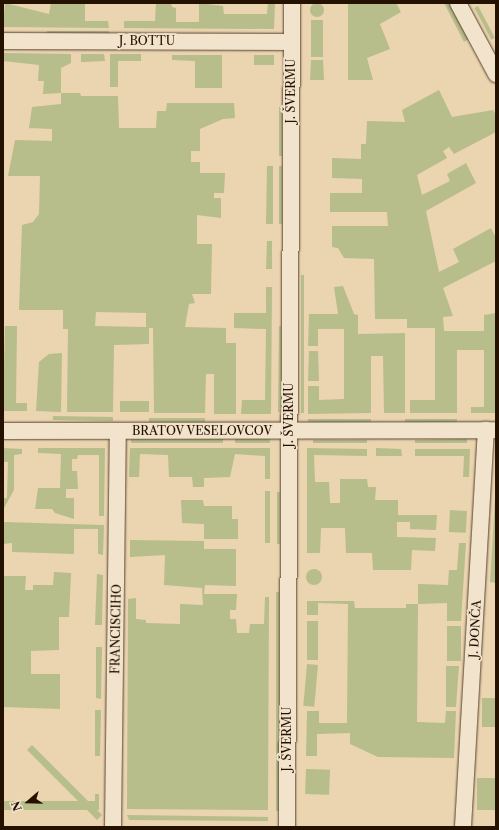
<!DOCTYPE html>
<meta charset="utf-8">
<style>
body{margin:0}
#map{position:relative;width:499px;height:830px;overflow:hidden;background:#ebd4b0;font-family:"Libre Caslon Text",serif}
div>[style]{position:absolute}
.green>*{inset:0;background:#b7bd8b;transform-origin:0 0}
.round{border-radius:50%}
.roads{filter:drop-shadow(0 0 1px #56422c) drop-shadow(0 0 1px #56422c)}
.street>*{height:16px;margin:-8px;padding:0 8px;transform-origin:8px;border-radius:8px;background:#f2e3cc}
span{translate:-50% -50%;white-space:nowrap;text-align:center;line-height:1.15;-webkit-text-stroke:3.5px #f2e3cc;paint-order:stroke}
.street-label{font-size:12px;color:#251100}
.frame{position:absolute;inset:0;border:4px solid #251100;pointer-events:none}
.north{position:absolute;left:8px;top:782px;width:40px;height:40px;-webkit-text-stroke:3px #f2e3cc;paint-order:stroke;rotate:250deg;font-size:11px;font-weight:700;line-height:16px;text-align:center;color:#251100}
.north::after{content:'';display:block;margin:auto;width:14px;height:18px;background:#251100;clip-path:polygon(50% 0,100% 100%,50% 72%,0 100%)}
</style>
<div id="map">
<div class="green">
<div class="round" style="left:310px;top:3px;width:14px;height:14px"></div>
<div style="clip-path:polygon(5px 3px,49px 14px,51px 3px,85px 3px,85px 21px,108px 21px,109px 28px,3px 27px)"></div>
<div style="clip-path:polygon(156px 3px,171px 3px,172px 7px,176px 8px,176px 22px,199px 22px,199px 3px,223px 6px,224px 14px,267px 14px,268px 3px,275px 3px,274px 29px,124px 28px,124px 21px,155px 21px)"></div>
<div style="clip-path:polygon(348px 3px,396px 3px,401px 12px,380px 24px,390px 49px,367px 58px,373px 80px,348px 80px)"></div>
<div style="clip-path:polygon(444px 3px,449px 3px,469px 39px,464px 42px)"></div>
<div style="left:478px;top:6px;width:36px;height:4px;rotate:62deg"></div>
<div style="left:311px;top:20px;width:12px;height:37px"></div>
<div style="clip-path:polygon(47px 31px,109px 31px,109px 34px,47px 33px)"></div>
<div style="clip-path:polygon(evenodd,3px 53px,71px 54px,71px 63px,61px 68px,61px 93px,80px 93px,81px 96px,118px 96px,119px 128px,156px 128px,157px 111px,166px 111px,167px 103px,234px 103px,235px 118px,223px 119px,200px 129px,200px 151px,191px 151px,191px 162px,200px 162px,200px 173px,225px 173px,224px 193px,214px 193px,214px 198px,221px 198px,221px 218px,197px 215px,197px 244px,212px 244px,211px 294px,192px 294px,195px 303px,189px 304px,185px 327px,226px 328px,226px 343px,236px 343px,236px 414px,214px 414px,214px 374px,206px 374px,205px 413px,154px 413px,153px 328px,149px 328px,149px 344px,114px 345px,113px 412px,67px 412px,68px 329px,63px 329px,63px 310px,19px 310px,22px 225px,33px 222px,39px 214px,40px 176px,8px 176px,15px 140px,52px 141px,52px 129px,29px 128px,32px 107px,61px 104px,61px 93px,43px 94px,44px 81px,38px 81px,39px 65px,3px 61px,3px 53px,96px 312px,146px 313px,146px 327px,95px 326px,96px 312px)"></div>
<div style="clip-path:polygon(81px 54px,104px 54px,105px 61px,81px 62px)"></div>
<div style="clip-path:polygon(110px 54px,141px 54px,141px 61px,118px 61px,118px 87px,110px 87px)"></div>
<div style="clip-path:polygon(172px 55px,222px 55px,222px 88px,195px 88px,195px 61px,172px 60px)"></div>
<div style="left:254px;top:55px;width:20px;height:10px"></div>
<div style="clip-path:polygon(311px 60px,323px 60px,324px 80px,310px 80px)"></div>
<div style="clip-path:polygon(439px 90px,452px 117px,493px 110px,496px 115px,496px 132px,454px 154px,449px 147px,443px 151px,447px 158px,417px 175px,422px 195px,450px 181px,447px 174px,466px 163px,476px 183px,426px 211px,439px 272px,459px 262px,453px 249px,491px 228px,496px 238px,496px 261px,443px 288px,453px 316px,443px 317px,444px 331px,484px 331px,484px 315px,496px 313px,495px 413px,471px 413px,471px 407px,484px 407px,484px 350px,457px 350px,457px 413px,410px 413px,410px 400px,435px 400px,435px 328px,407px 328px,407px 319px,375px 319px,374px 259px,344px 258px,338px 248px,332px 247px,332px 226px,388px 226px,387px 212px,330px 212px,330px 193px,362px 193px,362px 179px,332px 178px,332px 158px,361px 159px,361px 144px,366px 144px,367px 121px,405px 122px,402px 110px)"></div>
<div style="left:279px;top:107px;width:3px;height:49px"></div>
<div style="clip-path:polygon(267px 166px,273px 166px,273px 224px,266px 224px)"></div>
<div style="left:279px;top:166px;width:3px;height:58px"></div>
<div style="clip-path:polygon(267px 241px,272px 241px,272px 269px,266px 269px)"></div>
<div style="left:301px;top:275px;width:3px;height:138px"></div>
<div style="clip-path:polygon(343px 286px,354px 314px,358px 315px,358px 334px,405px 333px,405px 413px,384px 413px,383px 356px,371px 356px,371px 413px,308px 414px,308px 386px,319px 386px,319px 400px,344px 399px,344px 329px,318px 329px,318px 346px,308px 346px,309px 314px,338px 314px,334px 287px)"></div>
<div style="clip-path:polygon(266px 287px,272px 287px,271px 414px,241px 414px,242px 400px,265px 400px,266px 329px,234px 328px,234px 313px,266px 313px)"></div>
<div style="clip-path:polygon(5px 326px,17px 326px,16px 403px,27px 403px,27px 411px,3px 411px)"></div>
<div style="clip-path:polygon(279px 326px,281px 326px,281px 413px,278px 412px)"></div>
<div style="clip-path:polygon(309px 351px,318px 351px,319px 381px,308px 381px)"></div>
<div style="clip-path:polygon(62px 353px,61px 412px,36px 411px,39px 362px,49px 354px)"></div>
<div style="left:120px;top:401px;width:29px;height:11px"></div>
<div style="left:53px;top:416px;width:60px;height:4px;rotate:1deg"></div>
<div style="left:149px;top:418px;width:56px;height:4px"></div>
<div style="left:308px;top:419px;width:63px;height:3px"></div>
<div style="left:405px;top:419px;width:52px;height:3px"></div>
<div style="left:131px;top:439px;width:92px;height:4px"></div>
<div style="left:235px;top:439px;width:35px;height:4px"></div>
<div style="clip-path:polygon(467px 439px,467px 443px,415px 443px,415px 440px)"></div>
<div style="left:313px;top:440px;width:54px;height:3px"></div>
<div style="clip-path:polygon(3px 448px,22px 449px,22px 454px,14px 455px,14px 490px,4px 508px,4px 522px,104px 525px,103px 555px,98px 554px,98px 529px,74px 529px,74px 554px,12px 552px,12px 543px,3px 544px,3px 498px,7px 498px,8px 462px,3px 462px)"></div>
<div style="clip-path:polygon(38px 448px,105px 448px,104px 516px,99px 516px,99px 455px,78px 455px,77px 459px,72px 459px,72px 471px,77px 471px,78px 489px,66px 489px,66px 498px,74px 498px,74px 519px,55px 513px,52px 509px,35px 509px,38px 488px,60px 488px,61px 454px,38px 453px)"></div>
<div style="clip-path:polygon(130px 448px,270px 448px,270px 479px,265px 479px,265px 456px,235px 454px,230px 477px,204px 478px,204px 487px,193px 487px,192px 477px,169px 477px,168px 455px,140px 454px,139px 477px,129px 477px)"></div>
<div style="clip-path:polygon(307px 448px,367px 449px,367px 456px,314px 455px,315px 482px,329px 482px,330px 503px,340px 503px,340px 479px,367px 479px,368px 487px,376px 487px,375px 500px,398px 500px,398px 515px,437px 515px,436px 530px,410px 529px,410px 522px,397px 522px,397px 537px,436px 538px,435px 551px,412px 550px,411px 570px,373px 570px,372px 553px,346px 553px,345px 528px,321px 528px,320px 553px,307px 553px)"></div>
<div style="clip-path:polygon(376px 448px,401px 449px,402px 456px,376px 456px)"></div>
<div style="clip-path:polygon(415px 449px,470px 449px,469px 477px,463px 477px,464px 456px,415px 456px)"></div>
<div style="clip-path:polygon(496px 482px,496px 583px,490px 582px)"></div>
<div style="left:265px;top:491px;width:5px;height:52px"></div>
<div style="left:277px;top:492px;width:3px;height:52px"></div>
<div style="clip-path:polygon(181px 500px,203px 500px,204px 506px,232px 506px,232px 519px,238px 519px,238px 539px,204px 539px,204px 524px,182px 523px)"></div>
<div style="left:450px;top:510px;width:17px;height:22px;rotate:3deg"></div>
<div style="clip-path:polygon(130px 540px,204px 541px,204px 549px,236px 549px,236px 586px,205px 585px,204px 594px,237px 594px,236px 610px,230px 610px,230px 619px,236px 619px,237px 633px,249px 633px,250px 624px,264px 624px,265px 597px,269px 597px,268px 810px,127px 809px,128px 599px,136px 598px,136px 619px,146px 620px,146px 623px,180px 624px,180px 604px,203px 605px,202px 588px,164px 585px,165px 555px,130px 557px)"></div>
<div style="clip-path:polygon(459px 543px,466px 543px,461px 621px,447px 621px,447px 603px,418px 604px,417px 722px,445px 723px,446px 711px,456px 711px,454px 758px,378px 757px,350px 744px,350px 733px,317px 734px,317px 756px,306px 756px,307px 711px,319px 711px,319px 723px,347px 723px,348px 604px,318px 603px,318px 615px,307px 615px,307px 601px,354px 601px,355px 608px,406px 608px,406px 604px,418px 604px,418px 584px,448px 585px,449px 570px,457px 570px)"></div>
<div class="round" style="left:306px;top:569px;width:16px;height:16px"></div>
<div style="clip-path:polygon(54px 572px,71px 573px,69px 617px,59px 617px,59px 650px,31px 651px,31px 674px,60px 674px,60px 709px,3px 707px,3px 576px,26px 576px,25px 590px,33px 590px,33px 585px,53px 585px)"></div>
<div style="clip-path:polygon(97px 574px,103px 575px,102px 625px,95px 625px)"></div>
<div style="left:276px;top:592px;width:3px;height:219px"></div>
<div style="left:307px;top:621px;width:11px;height:39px"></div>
<div style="left:447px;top:626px;width:14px;height:35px"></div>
<div style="clip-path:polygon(96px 647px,102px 647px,101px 699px,96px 698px)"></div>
<div style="left:307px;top:664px;width:11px;height:42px;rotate:5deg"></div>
<div style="clip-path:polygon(446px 666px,459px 666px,456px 707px,446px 707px)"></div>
<div style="left:482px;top:698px;width:14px;height:29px"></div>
<div style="clip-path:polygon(95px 710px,101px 710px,100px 756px,95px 756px)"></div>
<div style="left:306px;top:769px;width:24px;height:25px;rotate:2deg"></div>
<div style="left:477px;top:778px;width:19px;height:32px"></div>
<div style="clip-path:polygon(3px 790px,4px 801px,95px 801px,95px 794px,99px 794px,99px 810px,3px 810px)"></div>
<div style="left:102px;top:815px;width:7px;height:99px;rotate:135deg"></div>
<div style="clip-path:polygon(127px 815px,268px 817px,268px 821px,129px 820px)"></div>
</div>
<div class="roads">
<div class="street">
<div style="left:458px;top:3px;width:81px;rotate:61.8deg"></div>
<div style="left:3px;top:41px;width:288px;rotate:0.2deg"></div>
<div style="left:3px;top:431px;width:493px;rotate:-0.1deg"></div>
<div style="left:113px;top:827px;width:396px;rotate:-89.3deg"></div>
<div style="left:287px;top:827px;width:824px;rotate:-89.65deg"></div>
<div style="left:463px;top:827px;width:398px;rotate:-86.7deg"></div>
</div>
</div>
<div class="street-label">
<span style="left:147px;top:41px">J. BOTTU</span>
<span style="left:291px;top:91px;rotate:-90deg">J. ŠVERMU</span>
<span style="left:289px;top:415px;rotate:-90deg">J. ŠVERMU</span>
<span style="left:202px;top:431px">BRATOV VESELOVCOV</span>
<span style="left:116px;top:629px;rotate:-89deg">FRANCISCIHO</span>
<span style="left:475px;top:629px;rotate:-87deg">J. DONČA</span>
<span style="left:287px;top:739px;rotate:-90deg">J. ŠVERMU</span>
</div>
<div class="frame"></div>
<div class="north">N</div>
</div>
